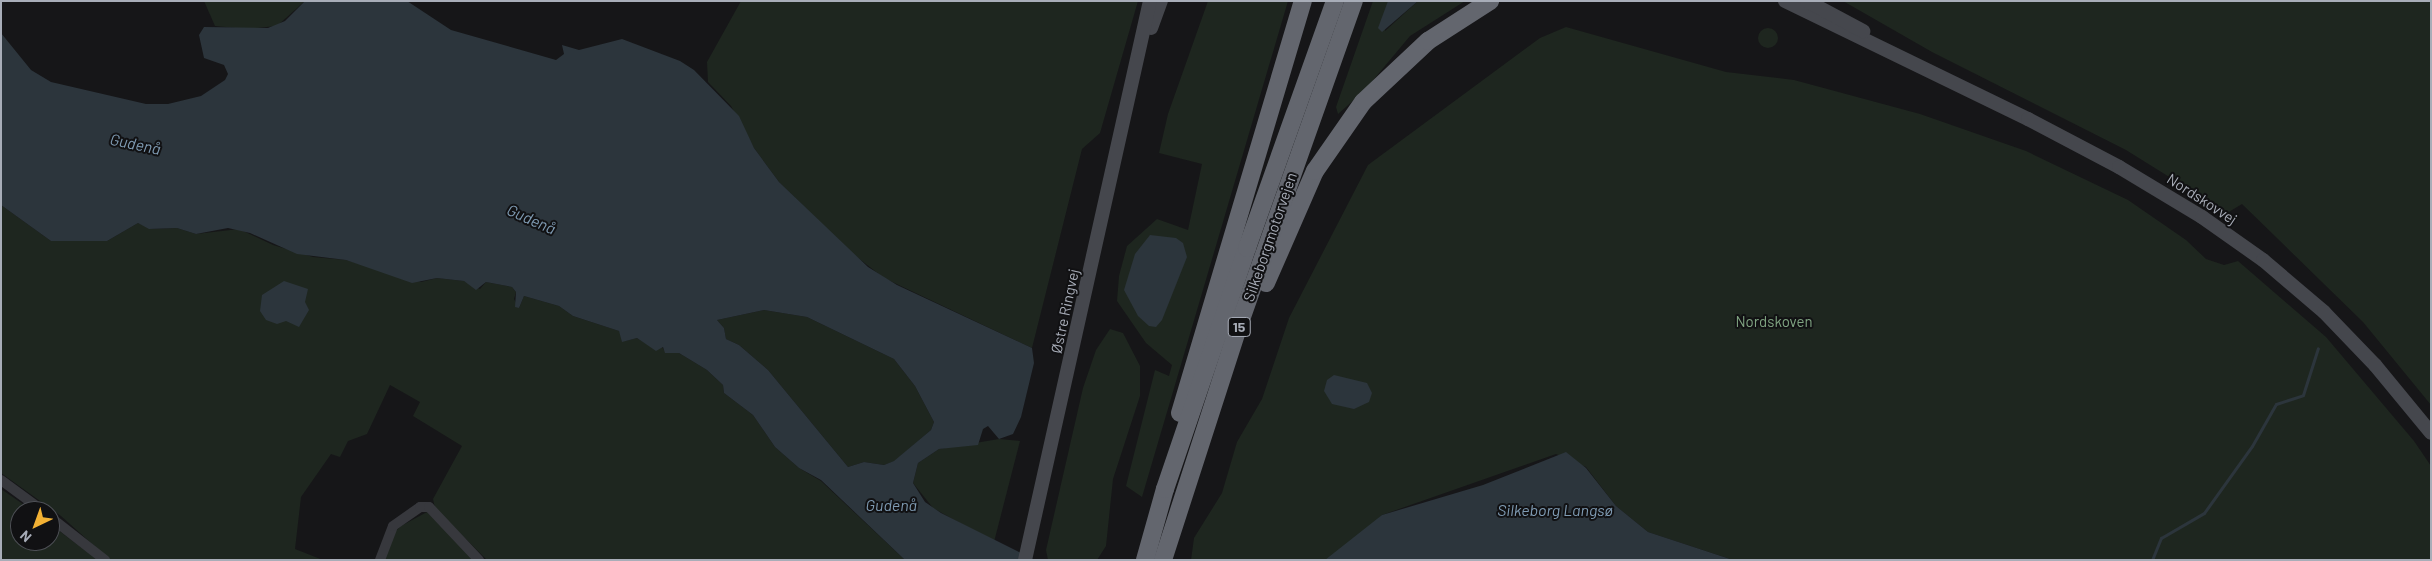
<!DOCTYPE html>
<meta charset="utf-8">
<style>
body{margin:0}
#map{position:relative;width:2432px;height:561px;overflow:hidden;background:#161618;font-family:Barlow,sans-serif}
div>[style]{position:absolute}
.green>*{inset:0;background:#1e261f}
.round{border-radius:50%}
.water>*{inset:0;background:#2c353c}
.stream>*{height:3px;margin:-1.5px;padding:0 1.5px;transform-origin:1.5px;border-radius:1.5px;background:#2c353c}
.street>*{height:10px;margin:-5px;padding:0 5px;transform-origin:5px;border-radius:5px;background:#37383d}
.secondary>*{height:14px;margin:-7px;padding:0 7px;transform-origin:7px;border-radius:7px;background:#45474d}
.highway>*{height:18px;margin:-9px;padding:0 9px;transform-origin:9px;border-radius:9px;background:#63666e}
span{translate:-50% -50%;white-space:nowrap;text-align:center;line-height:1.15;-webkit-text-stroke:4px #111113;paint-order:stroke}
.shield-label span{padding:1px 4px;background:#111113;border:1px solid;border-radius:4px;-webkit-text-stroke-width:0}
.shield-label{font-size:14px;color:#a8adb8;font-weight:700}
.street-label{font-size:15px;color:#a8adb8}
.park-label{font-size:15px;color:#7fa381}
.water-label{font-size:16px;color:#7f9bb3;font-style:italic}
.frame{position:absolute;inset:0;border:2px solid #a8adb8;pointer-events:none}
.north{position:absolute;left:10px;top:501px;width:50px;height:50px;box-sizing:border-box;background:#111113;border:1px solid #4d4f55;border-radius:50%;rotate:222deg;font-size:14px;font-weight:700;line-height:20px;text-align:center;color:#a8adb8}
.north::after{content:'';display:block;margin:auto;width:18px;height:22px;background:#f2b134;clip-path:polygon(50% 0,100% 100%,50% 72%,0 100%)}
</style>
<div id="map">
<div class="green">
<div style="clip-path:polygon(204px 1px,305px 1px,277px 26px,246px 29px,215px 26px)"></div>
<div style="clip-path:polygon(741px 1px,1138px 1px,1100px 133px,1082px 149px,1032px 348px,884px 278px,853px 254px,779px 182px,754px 148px,731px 106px,708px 82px,707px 62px)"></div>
<div style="clip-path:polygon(1208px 1px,1288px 1px,1142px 497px,1126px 486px,1155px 370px,1169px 376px,1172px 365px,1146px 343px,1117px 301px,1119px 276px,1127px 246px,1157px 219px,1188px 230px,1202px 164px,1159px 153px,1168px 114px)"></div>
<div style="clip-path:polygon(1373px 1px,1388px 1px,1385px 31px,1418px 1px,1465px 1px,1410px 36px,1364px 91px,1338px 114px,1336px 107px)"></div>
<div style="clip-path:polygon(1843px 1px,2431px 1px,2431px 405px,2363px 322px,2242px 204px,2227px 213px,2126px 150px,1932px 52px)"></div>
<div style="clip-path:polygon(1566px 27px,1726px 72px,1794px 80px,1920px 114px,2026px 151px,2128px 200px,2186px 240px,2206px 259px,2224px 265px,2238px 261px,2326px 337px,2414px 441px,2431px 466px,2431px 560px,1733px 560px,1648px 532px,1616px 506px,1586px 467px,1556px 454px,1382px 515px,1335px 560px,1191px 560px,1194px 538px,1222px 493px,1237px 442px,1262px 399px,1289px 318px,1368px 165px,1540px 38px)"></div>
<div class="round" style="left:1758px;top:28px;width:20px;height:20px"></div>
<div style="clip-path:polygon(1px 205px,51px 241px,107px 241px,138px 223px,152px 229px,177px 228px,196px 234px,239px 229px,273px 245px,313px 257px,346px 260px,421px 282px,437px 278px,464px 281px,480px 289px,486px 282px,512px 287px,516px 292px,514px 299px,519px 308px,524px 296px,559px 306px,573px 316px,619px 331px,625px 341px,637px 338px,656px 350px,662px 347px,666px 353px,679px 353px,707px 370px,723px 385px,724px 393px,753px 415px,775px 447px,799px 468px,821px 481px,905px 560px,487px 560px,435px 508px,433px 499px,462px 446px,413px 416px,420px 402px,390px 385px,367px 434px,348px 441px,340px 457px,331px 454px,301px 497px,295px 549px,323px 560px,110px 560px,61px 516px,1px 473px)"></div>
<div style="clip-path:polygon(764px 310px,807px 317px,894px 359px,915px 386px,934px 422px,931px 430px,895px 461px,884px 465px,864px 462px,848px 467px,768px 370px,739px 345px,726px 339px,724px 328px,717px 320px)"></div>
<div style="clip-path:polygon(1110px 329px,1123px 333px,1140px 366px,1140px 396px,1113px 479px,1106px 546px,1097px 560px,1048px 560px,1046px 550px,1083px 388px,1096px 350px)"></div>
<div style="clip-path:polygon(999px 439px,1020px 441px,994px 542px,933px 508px,913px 483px,918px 463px,939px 449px)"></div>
<div style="clip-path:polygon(1px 489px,33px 511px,20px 511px,20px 541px,50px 541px,50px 524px,98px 560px,1px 560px)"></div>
<div style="clip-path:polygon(427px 512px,474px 560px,384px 560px,390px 536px,401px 526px)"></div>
</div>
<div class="water">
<div style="clip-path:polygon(evenodd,305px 1px,407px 1px,451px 30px,556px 60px,564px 54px,562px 45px,579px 50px,622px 39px,680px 61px,694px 70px,739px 116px,754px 148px,779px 182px,868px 267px,897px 285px,1032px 348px,1034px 363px,1021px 417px,1013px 434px,999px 439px,988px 426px,983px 429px,978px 445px,939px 449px,918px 463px,913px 483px,925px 502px,941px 513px,1035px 560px,905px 560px,821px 480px,799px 468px,775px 447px,753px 415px,724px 393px,723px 385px,707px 370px,679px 353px,665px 353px,663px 347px,656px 351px,637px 338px,622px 342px,619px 331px,573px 316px,559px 306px,524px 296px,519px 308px,515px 307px,516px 292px,512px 287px,486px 282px,476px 290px,464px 281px,437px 278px,412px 283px,346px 260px,297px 254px,250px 233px,228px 228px,196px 234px,177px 228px,149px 229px,138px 223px,107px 241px,51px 241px,1px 205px,1px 33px,31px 70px,51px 82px,146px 104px,168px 104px,201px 96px,225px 80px,228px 74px,224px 65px,204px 58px,199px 35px,204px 27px,268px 28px,285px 21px,305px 1px,764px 310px,807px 317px,894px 359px,915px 386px,934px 422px,931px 430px,894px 461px,884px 465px,864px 462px,848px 467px,768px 370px,739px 345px,726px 339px,724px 328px,717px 320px,764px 310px)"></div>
<div style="clip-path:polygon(1388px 1px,1418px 1px,1382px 32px,1378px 28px)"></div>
<div style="clip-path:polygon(1150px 235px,1176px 238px,1183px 243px,1187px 257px,1162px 320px,1156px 327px,1149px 326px,1138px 316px,1124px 290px,1135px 254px)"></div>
<div style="clip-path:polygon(284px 281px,308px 289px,305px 302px,309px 310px,299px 327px,286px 321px,277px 324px,266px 320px,260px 311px,262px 295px)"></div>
<div style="clip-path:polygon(1334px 375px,1367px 383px,1372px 393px,1369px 402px,1354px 409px,1332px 404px,1324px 391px,1327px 380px)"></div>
<div style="clip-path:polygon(1566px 452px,1586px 468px,1616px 506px,1648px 532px,1733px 560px,1325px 560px,1382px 515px,1483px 485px)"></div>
</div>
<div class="stream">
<div style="left:2152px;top:560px;width:24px;rotate:-68deg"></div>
<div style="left:2161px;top:538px;width:50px;rotate:-30.2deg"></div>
<div style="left:2204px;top:513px;width:82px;rotate:-54.4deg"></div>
<div style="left:2252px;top:446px;width:48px;rotate:-60.3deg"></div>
<div style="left:2276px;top:404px;width:28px;rotate:-18deg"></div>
<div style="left:2303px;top:395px;width:49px;rotate:-72.3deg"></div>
</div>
<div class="street">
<div style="left:1px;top:480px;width:52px;rotate:36.4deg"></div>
<div style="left:50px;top:517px;width:70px;rotate:38deg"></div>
<div style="left:380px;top:560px;width:36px;rotate:-69deg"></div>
<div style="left:393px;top:526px;width:33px;rotate:-35deg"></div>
<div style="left:420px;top:507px;width:9px"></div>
<div style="left:429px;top:507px;width:73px;rotate:46.7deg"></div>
</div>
<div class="secondary">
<div style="left:1785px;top:1px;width:270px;rotate:25.9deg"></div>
<div style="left:2028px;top:119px;width:103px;rotate:27.8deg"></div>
<div style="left:2119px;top:167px;width:97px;rotate:31.1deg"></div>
<div style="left:2202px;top:217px;width:75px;rotate:35.2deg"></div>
<div style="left:2263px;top:260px;width:80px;rotate:40.4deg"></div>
<div style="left:2324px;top:312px;width:74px;rotate:46.1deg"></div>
<div style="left:2375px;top:365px;width:88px;rotate:50.5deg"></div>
<div style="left:1807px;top:1px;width:64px;rotate:28.2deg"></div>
<div style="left:1151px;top:28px;width:29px;rotate:-70deg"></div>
<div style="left:1025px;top:560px;width:573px;rotate:-77.4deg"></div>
</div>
<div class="highway">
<div style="left:1266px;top:283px;width:122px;rotate:-66.4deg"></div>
<div style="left:1315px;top:171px;width:84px;rotate:-55.2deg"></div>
<div style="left:1363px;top:102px;width:89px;rotate:-43.2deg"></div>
<div style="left:1428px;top:41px;width:74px;rotate:-32.8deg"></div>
<div style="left:1180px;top:413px;width:430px;rotate:-73.4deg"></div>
<div style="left:1145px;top:560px;width:74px;rotate:-74.3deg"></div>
<div style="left:1165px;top:489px;width:255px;rotate:-71.2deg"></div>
<div style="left:1247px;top:248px;width:262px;rotate:-70.4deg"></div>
<div style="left:1163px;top:560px;width:244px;rotate:-72.1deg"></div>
<div style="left:1238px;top:328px;width:347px;rotate:-70.5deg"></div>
</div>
<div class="shield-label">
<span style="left:1239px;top:327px">15</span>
</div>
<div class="street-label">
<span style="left:2202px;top:199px;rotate:33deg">Nordskovvej</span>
<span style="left:1270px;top:237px;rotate:-71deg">Silkeborgmotorvejen</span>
<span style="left:1065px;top:311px;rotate:-78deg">Østre Ringvej</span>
</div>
<div class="park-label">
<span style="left:1774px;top:322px">Nordskoven</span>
</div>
<div class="water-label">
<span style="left:135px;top:144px;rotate:12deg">Gudenå</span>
<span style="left:531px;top:219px;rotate:24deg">Gudenå</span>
<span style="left:891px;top:505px">Gudenå</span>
<span style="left:1555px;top:510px">Silkeborg Langsø</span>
</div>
<div class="frame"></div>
<div class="north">N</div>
</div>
